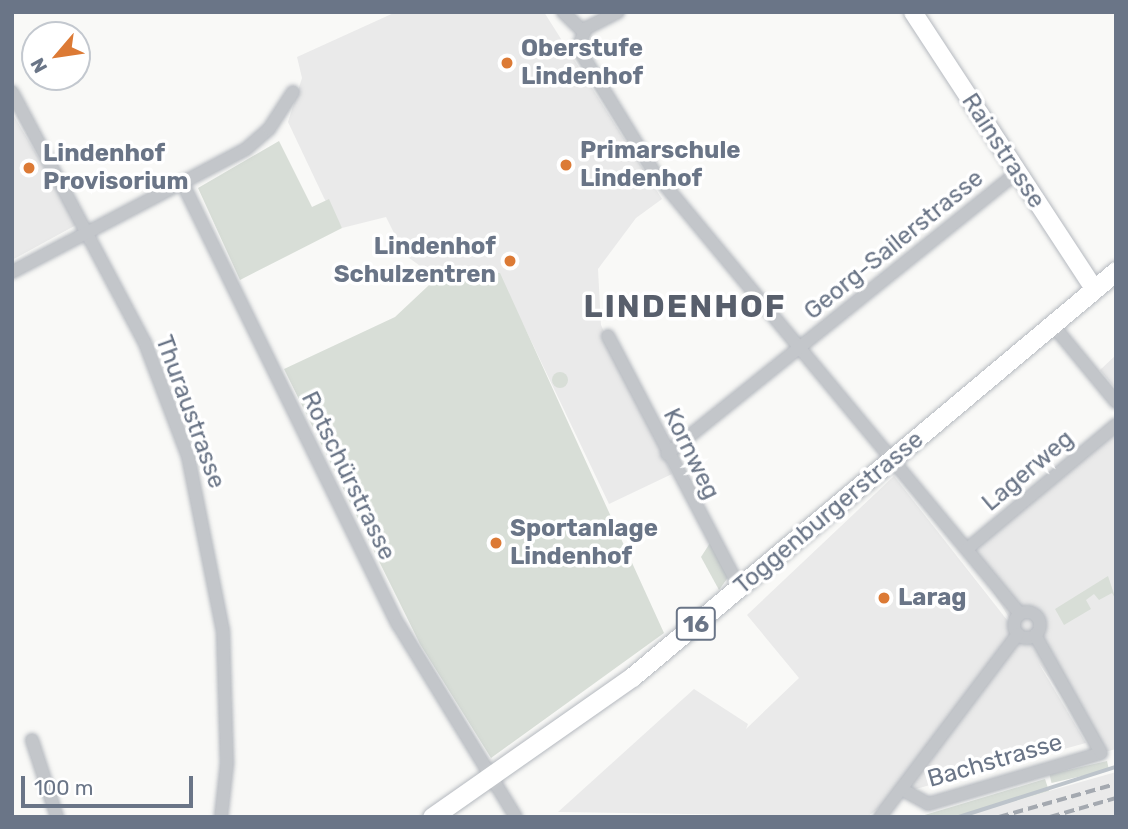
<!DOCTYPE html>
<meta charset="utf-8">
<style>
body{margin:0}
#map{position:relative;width:1128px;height:829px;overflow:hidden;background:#f9f9f7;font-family:Rubik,sans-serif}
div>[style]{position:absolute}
.built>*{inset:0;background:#eaeaea}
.green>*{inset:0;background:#d8ded7;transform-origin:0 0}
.round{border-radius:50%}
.stream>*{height:3.5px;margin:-1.75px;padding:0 1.75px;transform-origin:1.75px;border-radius:1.75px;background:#bdc4cb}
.roads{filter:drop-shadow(0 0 2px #b5b9bf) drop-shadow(0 0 2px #b5b9bf)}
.street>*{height:12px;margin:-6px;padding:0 6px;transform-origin:6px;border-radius:6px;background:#c3c6ca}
.street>.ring{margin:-6px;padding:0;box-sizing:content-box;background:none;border:12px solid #c3c6ca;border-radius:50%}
.secondary>*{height:18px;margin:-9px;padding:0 9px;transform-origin:9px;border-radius:9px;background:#fff}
.primary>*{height:19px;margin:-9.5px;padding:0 9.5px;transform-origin:9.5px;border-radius:9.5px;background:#fff}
.rail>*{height:3.5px;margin-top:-1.75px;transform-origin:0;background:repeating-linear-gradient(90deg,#a4a9b0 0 10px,transparent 0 15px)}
.dots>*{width:19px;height:19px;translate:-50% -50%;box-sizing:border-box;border:4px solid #fff;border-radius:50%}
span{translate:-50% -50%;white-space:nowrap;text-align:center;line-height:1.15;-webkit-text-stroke:7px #fff;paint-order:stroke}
.shield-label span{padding:2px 5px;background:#fff;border:2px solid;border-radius:5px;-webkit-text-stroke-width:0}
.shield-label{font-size:23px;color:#6a7587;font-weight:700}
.poi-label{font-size:24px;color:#6a7587;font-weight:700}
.left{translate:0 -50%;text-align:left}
.right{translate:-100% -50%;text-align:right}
.street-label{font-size:24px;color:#6a7587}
.district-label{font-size:32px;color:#585f6c;font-weight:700;letter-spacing:2px}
.frame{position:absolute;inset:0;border:14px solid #6a7587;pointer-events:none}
.north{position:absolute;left:21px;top:21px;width:70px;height:70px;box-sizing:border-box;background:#fff;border:2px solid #c3c8cf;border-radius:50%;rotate:241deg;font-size:19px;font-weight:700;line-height:28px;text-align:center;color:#6a7587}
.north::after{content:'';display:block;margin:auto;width:24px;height:32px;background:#dc7a35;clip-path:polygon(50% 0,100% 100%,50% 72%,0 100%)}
.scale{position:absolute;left:21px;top:776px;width:172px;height:32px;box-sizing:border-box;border:4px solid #6a7587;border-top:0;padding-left:9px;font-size:21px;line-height:24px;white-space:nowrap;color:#6a7587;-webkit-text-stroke:5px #fff;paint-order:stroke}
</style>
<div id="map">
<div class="built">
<div style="clip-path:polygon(396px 12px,544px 12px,662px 199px,636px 218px,598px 269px,601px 325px,672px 474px,609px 504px,523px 324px,444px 271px,434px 276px,405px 255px,386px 217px,342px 228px,324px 198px,288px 122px,302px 78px,297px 57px)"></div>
<div style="clip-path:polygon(12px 113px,78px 224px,12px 260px)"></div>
<div style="clip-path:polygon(1116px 355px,1116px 389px,1100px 370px)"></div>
<div style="clip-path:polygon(1116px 433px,1116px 749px,1101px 753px,1038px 662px,1086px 743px,897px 794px,867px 817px,558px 812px,694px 689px,748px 724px,746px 729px,799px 678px,747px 615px,894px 476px,1022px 639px,967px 549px)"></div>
<div style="clip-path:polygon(1116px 772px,1116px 817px,960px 817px,1049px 791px)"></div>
</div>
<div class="green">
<div style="clip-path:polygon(279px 141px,312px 207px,329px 199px,342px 228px,240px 280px,198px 188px)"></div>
<div style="clip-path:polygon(444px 271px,500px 273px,664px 633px,491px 758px,420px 644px,284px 369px,395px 317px)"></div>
<div class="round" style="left:552px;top:372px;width:16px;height:16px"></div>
<div style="clip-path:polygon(710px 543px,729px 576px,719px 590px,701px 557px)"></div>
<div style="clip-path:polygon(1108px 576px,1116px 600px,1112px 593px,1099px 600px,1094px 594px,1086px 600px,1091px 609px,1064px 625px,1055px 609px)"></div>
<div style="left:1107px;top:761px;width:9px;height:59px;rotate:77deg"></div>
<div style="clip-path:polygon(1045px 779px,1049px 791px,960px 817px,918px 817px)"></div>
</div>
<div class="stream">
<div style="left:959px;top:817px;width:165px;rotate:-17.7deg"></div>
</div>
<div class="roads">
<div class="street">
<div style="left:563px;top:12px;width:28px;rotate:44deg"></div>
<div style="left:618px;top:12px;width:36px;rotate:153deg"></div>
<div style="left:586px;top:28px;width:22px;rotate:112deg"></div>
<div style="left:578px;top:48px;width:145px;rotate:58.5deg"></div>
<div style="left:654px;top:172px;width:574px;rotate:50.37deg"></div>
<div style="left:12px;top:92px;width:284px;rotate:62.1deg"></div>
<div style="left:145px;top:343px;width:121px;rotate:69.2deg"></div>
<div style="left:188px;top:456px;width:178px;rotate:78.7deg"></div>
<div style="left:223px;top:631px;width:132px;rotate:88.3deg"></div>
<div style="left:227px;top:763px;width:54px;rotate:96.3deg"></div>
<div style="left:182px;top:182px;width:492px;rotate:64deg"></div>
<div style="left:398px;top:624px;width:226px;rotate:58.6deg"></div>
<div style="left:12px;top:272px;width:264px;rotate:-27.7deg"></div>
<div style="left:246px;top:149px;width:30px;rotate:-41deg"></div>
<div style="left:269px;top:129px;width:44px;rotate:-57deg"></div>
<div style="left:1052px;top:324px;width:101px;rotate:50.6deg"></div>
<div style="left:608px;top:336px;width:284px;rotate:62.4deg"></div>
<div style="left:667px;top:454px;width:449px;rotate:-38.8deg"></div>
<div style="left:967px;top:549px;width:194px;rotate:-39.8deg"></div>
<div class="ring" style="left:1014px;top:612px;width:14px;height:14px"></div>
<div style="left:32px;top:740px;width:81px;rotate:72deg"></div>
<div style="left:905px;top:791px;width:26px;rotate:29deg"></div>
<div style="left:928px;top:804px;width:180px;rotate:-16.4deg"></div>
<div style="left:1101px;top:753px;width:135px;rotate:-119.2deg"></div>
<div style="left:880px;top:817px;width:229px;rotate:-53deg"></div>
</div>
<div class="secondary">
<div style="left:913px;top:12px;width:331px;rotate:56.8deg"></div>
</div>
<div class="primary">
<div style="left:432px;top:817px;width:244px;rotate:-35deg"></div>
<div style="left:632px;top:677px;width:632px;rotate:-39.99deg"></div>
</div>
</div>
<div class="rail">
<div style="left:999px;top:817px;width:122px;rotate:-15.8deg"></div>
<div style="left:1050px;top:817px;width:69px;rotate:-16.1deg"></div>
</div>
<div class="dots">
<div style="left:507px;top:63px;background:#dc7a35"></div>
<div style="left:566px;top:165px;background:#dc7a35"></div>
<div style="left:29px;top:168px;background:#dc7a35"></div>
<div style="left:510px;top:261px;background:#dc7a35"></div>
<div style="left:496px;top:543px;background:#dc7a35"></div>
<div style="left:884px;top:598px;background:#dc7a35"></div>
</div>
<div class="shield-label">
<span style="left:696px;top:624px">16</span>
</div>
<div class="poi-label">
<span class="left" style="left:521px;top:63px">Oberstufe<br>Lindenhof</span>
<span class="left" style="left:580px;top:165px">Primarschule<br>Lindenhof</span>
<span class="left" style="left:43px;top:168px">Lindenhof<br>Provisorium</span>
<span class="right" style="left:496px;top:261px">Lindenhof<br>Schulzentren</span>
<span class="left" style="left:510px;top:543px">Sportanlage<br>Lindenhof</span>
<span class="left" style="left:898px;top:598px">Larag</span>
</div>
<div class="street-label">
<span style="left:1003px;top:151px;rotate:57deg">Rainstrasse</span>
<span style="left:894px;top:245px;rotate:-39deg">Georg-Sailerstrasse</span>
<span style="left:190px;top:412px;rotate:70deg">Thuraustrasse</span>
<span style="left:691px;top:454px;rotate:64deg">Kornweg</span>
<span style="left:1028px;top:471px;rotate:-40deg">Lagerweg</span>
<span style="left:348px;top:476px;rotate:64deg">Rotschürstrasse</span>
<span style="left:829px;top:513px;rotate:-40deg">Toggenburgerstrasse</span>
<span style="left:995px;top:761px;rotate:-16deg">Bachstrasse</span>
</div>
<div class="district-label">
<span style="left:685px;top:306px">LINDENHOF</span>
</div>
<div class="frame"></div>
<div class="north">N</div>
<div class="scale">100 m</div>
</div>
